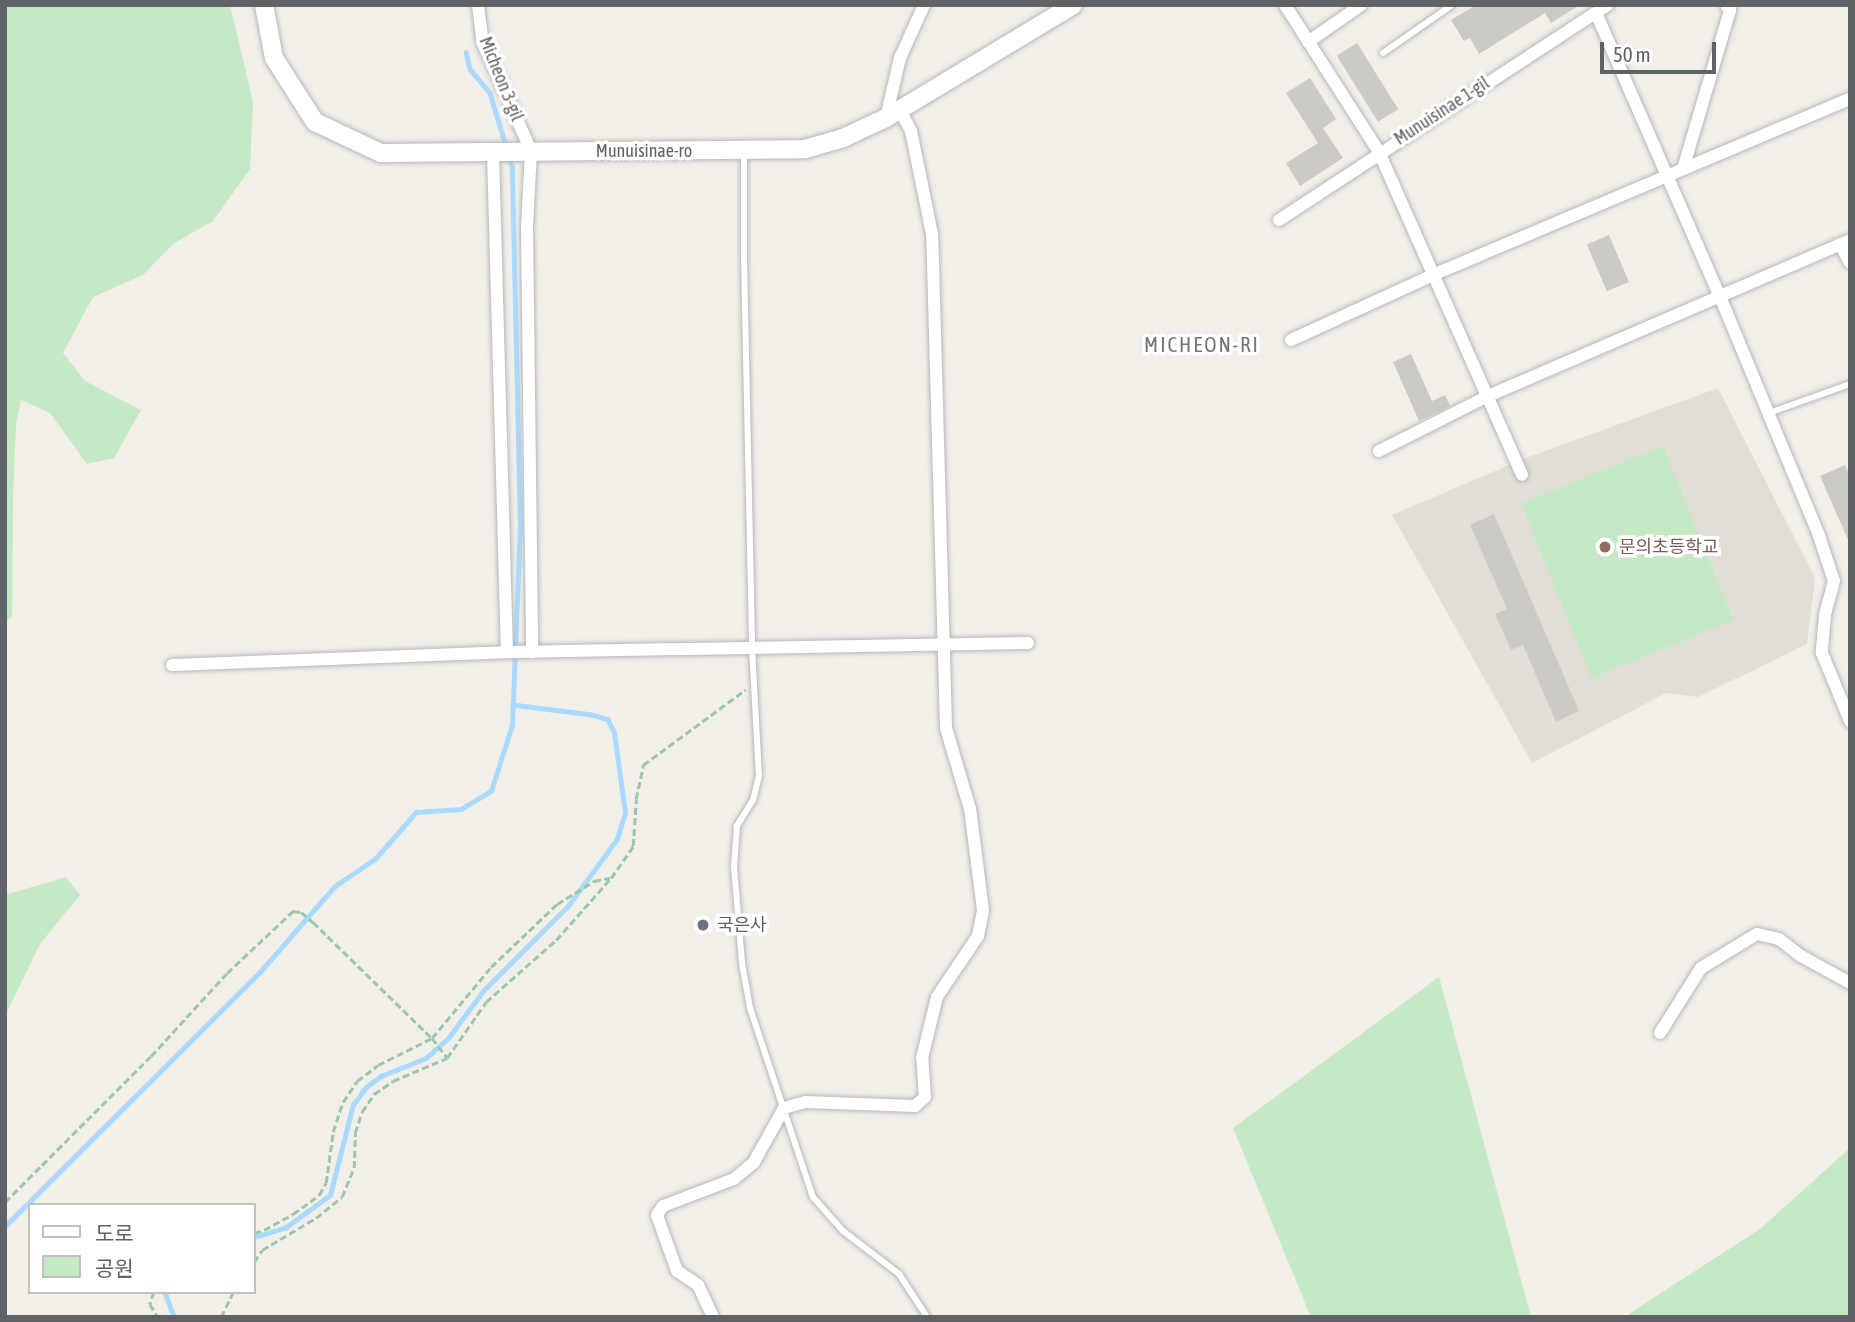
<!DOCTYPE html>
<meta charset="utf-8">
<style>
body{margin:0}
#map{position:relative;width:1855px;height:1322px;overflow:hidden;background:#f1efe8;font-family:"Asap Condensed","Noto Sans KR",sans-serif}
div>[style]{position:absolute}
.education>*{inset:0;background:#e1ded6}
.green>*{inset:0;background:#c5e8c5;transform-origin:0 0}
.stream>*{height:4.5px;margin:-2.25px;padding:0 2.25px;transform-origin:2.25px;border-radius:2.25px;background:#aadaff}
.building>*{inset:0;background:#cccac5;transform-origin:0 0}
.path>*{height:2.5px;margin-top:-1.25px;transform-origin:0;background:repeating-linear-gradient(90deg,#9cc7a9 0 7px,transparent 0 10.5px)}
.roads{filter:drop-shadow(0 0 2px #b5b8bc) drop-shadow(0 0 2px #b5b8bc)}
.lane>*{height:6px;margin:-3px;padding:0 3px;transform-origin:3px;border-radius:3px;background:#fff}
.street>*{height:12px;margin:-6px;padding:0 6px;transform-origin:6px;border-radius:6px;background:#fff}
.secondary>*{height:18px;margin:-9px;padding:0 9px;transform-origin:9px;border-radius:9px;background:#fff}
.dots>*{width:19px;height:19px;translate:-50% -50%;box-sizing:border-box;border:4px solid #fff;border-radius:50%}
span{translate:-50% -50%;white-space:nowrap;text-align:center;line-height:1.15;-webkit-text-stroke:7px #fff;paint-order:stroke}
.street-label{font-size:18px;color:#5f6368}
.education-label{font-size:18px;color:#785e54}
.left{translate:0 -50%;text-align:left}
.worship-label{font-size:18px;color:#5b616d}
.quarter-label{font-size:21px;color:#70757a;letter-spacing:2px}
.frame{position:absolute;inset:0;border:7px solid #5f6368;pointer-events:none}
.legend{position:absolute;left:28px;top:1203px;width:228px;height:91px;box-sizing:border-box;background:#fff;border:2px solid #bfc1c3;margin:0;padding:9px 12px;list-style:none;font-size:21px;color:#5f6368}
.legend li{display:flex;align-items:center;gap:14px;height:35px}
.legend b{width:35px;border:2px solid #bfc1c3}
.scale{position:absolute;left:1600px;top:42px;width:116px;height:32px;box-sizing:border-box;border:4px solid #5f6368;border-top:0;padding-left:9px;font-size:21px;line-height:24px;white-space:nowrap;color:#5f6368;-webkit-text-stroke:5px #fff;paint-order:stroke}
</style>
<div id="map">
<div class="education">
<div style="clip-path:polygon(1718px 388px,1815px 578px,1807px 644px,1698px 697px,1666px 693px,1532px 763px,1392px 515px,1523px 459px)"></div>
</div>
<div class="green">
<div style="clip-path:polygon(5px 5px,230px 5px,253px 102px,250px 169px,213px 221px,173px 244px,143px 275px,93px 297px,63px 353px,85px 381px,141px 410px,114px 458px,87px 464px,50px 413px,21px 400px,16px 424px,13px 498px,12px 617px,5px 622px)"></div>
<div style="left:1663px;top:446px;width:188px;height:153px;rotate:68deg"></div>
<div style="clip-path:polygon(66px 877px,80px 895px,40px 944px,5px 1016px,5px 895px)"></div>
<div style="clip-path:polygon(1439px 977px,1531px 1317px,1311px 1317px,1233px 1128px)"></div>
<div style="clip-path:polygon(1850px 1148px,1850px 1317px,1624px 1317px,1760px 1229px)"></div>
</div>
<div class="stream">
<div style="left:466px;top:52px;width:17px;rotate:77deg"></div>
<div style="left:470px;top:69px;width:31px;rotate:50deg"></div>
<div style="left:490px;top:93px;width:55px;rotate:73.2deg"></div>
<div style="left:5px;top:1226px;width:359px;rotate:-44.9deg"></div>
<div style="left:259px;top:973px;width:116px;rotate:-48.9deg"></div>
<div style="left:335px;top:886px;width:50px;rotate:-34.3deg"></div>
<div style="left:376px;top:858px;width:61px;rotate:-49deg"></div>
<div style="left:416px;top:812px;width:45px;rotate:-3.8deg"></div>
<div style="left:461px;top:809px;width:35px;rotate:-31deg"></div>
<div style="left:491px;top:791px;width:69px;rotate:-72.3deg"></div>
<div style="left:512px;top:725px;width:197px;rotate:-87.7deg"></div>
<div style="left:520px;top:528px;width:361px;rotate:-91.3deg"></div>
<div style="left:512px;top:167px;width:9px;rotate:-108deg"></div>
<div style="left:254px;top:1237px;width:34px;rotate:-17deg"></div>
<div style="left:286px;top:1227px;width:54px;rotate:-36deg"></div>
<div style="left:330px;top:1195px;width:93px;rotate:-75.7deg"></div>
<div style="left:353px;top:1105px;width:22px;rotate:-54deg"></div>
<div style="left:366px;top:1087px;width:19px;rotate:-36deg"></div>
<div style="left:381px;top:1076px;width:48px;rotate:-21.8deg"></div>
<div style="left:426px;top:1058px;width:31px;rotate:-42deg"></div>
<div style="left:449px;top:1037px;width:57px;rotate:-53.5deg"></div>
<div style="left:483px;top:991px;width:120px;rotate:-45deg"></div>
<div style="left:568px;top:906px;width:83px;rotate:-53.8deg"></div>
<div style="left:617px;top:839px;width:27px;rotate:-73deg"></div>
<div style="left:625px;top:813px;width:81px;rotate:-97.8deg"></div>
<div style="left:614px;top:733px;width:14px;rotate:-115deg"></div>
<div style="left:608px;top:720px;width:17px;rotate:-163deg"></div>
<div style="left:592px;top:715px;width:80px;rotate:-172.8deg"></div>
<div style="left:165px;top:1292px;width:27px;rotate:70deg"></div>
</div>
<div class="building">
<div style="clip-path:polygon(1476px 5px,1580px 5px,1551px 23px,1545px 13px,1479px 54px,1470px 38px,1464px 41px,1451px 20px)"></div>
<div style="left:1357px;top:43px;width:78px;height:24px;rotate:58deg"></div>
<div style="clip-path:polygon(1310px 78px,1336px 119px,1323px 128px,1343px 158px,1300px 186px,1286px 163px,1318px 143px,1286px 93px)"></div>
<div style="left:1609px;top:235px;width:51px;height:24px;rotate:67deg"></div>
<div style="clip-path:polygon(1411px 354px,1432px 401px,1445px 395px,1450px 406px,1419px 421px,1393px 362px)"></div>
<div style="clip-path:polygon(1845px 465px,1850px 476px,1850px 544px,1820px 476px)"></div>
<div style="clip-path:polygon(1494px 514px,1579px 711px,1556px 722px,1523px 645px,1511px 650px,1495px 614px,1507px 609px,1470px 525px)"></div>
</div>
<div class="path">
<div style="left:5px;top:1202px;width:206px;rotate:-45deg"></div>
<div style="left:151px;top:1056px;width:113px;rotate:-47.5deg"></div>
<div style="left:227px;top:973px;width:91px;rotate:-43.2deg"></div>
<div style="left:293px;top:911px;width:8px;rotate:7deg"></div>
<div style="left:301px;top:912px;width:16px;rotate:40deg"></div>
<div style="left:313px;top:922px;width:166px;rotate:44.3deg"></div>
<div style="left:432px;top:1038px;width:24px;rotate:52deg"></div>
<div style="left:254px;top:1233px;width:10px;rotate:-17deg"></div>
<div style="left:264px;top:1230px;width:33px;rotate:-29deg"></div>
<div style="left:293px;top:1214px;width:32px;rotate:-36deg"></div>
<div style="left:319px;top:1195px;width:14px;rotate:-60deg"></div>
<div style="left:326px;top:1183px;width:51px;rotate:-82.2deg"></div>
<div style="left:333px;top:1132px;width:32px;rotate:-72deg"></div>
<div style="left:343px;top:1102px;width:25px;rotate:-56deg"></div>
<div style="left:357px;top:1081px;width:26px;rotate:-37deg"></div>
<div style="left:378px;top:1065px;width:60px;rotate:-26.6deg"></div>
<div style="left:432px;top:1038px;width:92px;rotate:-50.3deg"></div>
<div style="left:491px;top:967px;width:91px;rotate:-43.7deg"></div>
<div style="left:557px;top:904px;width:44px;rotate:-31.9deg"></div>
<div style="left:594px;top:881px;width:16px;rotate:-11deg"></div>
<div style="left:254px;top:1262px;width:14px;rotate:-56deg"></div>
<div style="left:262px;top:1250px;width:63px;rotate:-30.7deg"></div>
<div style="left:316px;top:1218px;width:33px;rotate:-39deg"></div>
<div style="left:342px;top:1197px;width:31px;rotate:-68deg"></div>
<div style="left:354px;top:1168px;width:35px;rotate:-88deg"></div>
<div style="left:355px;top:1133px;width:22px;rotate:-72deg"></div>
<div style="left:362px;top:1112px;width:22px;rotate:-56deg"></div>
<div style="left:374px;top:1094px;width:23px;rotate:-34deg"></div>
<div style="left:393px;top:1081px;width:59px;rotate:-23.1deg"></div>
<div style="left:447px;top:1058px;width:68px;rotate:-55.1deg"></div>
<div style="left:486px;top:1002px;width:94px;rotate:-41.5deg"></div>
<div style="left:556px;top:940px;width:83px;rotate:-48.4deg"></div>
<div style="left:611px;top:878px;width:39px;rotate:-55deg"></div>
<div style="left:633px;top:846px;width:47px;rotate:-86.3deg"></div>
<div style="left:636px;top:799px;width:35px;rotate:-78deg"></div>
<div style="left:643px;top:765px;width:127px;rotate:-36.3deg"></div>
<div style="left:154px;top:1292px;width:13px;rotate:108deg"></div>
<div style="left:150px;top:1304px;width:15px;rotate:58deg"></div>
<div style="left:221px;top:1317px;width:28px;rotate:-64deg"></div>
</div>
<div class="roads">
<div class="lane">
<div style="left:1383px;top:53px;width:84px;rotate:-34.8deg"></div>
<div style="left:744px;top:152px;width:107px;rotate:90deg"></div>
<div style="left:744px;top:259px;width:388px;rotate:88.8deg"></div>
<div style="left:752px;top:647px;width:129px;rotate:86.9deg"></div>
<div style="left:759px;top:776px;width:25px;rotate:104deg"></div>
<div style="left:753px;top:800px;width:31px;rotate:122deg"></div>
<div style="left:737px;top:826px;width:41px;rotate:94.2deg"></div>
<div style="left:734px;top:867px;width:96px;rotate:85.2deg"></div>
<div style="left:742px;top:963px;width:46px;rotate:79.9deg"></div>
<div style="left:750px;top:1008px;width:199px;rotate:71.6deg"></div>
<div style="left:813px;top:1197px;width:45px;rotate:48.6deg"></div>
<div style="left:843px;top:1231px;width:71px;rotate:37.5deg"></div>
<div style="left:899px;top:1274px;width:51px;rotate:56.9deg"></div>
<div style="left:1769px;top:413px;width:86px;rotate:-19.7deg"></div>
</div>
<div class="street">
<div style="left:478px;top:5px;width:38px;rotate:83deg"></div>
<div style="left:483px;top:43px;width:118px;rotate:66deg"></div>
<div style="left:531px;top:151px;width:76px;rotate:93deg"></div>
<div style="left:527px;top:227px;width:425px;rotate:89.3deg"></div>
<div style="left:1285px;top:5px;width:174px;rotate:57.4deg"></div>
<div style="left:1379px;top:152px;width:353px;rotate:66.1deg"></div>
<div style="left:1596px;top:13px;width:307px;rotate:66.4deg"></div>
<div style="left:1719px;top:294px;width:262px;rotate:67.5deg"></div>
<div style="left:1819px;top:536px;width:47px;rotate:71.6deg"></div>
<div style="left:1834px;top:581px;width:35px;rotate:105deg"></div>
<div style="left:1825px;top:615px;width:38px;rotate:95deg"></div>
<div style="left:1822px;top:653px;width:74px;rotate:67.6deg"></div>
<div style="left:1308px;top:42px;width:65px;rotate:-34.9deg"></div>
<div style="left:886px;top:118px;width:62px;rotate:-76.9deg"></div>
<div style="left:900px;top:58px;width:58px;rotate:-65.6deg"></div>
<div style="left:493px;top:153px;width:499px;rotate:88.4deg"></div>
<div style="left:1683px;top:169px;width:166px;rotate:-73.5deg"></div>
<div style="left:1730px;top:10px;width:6px;rotate:-129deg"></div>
<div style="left:1279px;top:220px;width:393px;rotate:-33.2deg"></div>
<div style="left:1840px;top:244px;width:21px;rotate:62deg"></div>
<div style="left:1291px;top:340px;width:158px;rotate:-24.6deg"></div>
<div style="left:1435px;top:274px;width:450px;rotate:-22.9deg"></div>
<div style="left:1379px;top:451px;width:122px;rotate:-26.8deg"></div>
<div style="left:1488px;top:396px;width:394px;rotate:-23.3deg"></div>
<div style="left:172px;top:665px;width:339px;rotate:-2.2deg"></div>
<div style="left:511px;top:652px;width:517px;rotate:-1deg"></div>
<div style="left:1660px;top:1033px;width:77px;rotate:-57.8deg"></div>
<div style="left:1701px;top:968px;width:66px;rotate:-31.3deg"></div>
<div style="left:1757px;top:934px;width:23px;rotate:13deg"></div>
<div style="left:1779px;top:939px;width:28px;rotate:38deg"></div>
<div style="left:1801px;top:956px;width:56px;rotate:28.9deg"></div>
<div style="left:713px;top:1317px;width:35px;rotate:-115deg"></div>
<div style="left:698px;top:1285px;width:25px;rotate:-146deg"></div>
<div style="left:677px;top:1271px;width:59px;rotate:-109.7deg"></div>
<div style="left:657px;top:1215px;width:11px;rotate:-56deg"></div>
<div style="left:663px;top:1206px;width:76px;rotate:-20.8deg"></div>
<div style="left:734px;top:1179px;width:26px;rotate:-40deg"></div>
<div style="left:754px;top:1162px;width:62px;rotate:-60.9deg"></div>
<div style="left:784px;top:1108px;width:22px;rotate:-16deg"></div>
<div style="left:805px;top:1102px;width:110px;rotate:2.1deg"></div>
<div style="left:915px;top:1106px;width:13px;rotate:-42deg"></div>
<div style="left:925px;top:1097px;width:39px;rotate:-94deg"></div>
<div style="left:922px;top:1058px;width:63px;rotate:-76.2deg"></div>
<div style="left:937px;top:997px;width:73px;rotate:-56.1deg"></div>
<div style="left:978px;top:936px;width:26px;rotate:-79deg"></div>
<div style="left:983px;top:910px;width:102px;rotate:-97.3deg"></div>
<div style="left:970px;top:809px;width:84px;rotate:-106.5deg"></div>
<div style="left:946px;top:728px;width:494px;rotate:-91.6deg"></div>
<div style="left:932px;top:234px;width:105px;rotate:-101.5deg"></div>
<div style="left:911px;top:131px;width:24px;rotate:-118deg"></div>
</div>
<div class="secondary">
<div style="left:264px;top:5px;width:54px;rotate:79.3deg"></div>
<div style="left:274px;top:58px;width:76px;rotate:57.4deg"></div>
<div style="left:315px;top:122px;width:73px;rotate:25.2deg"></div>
<div style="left:381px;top:153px;width:424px;rotate:-0.5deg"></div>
<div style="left:805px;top:149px;width:40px;rotate:-16deg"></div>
<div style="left:843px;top:138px;width:47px;rotate:-24.9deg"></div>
<div style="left:886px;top:118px;width:218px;rotate:-31.1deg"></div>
</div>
</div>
<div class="dots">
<div style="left:1605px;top:547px;background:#8d6e63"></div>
<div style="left:703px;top:925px;background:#6b7280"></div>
</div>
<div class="street-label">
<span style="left:501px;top:79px;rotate:68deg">Micheon 3-gil</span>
<span style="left:1442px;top:111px;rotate:-33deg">Munuisinae 1-gil</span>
<span style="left:644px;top:151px">Munuisinae-ro</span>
</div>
<div class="education-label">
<span class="left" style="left:1619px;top:547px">문의초등학교</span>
</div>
<div class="worship-label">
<span class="left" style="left:717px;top:925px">국은사</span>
</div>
<div class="quarter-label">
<span style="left:1202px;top:344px">MICHEON-RI</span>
</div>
<div class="frame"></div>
<ul class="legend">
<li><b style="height:9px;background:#fff"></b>도로</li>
<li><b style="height:19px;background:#c5e8c5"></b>공원</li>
</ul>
<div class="scale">50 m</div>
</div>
